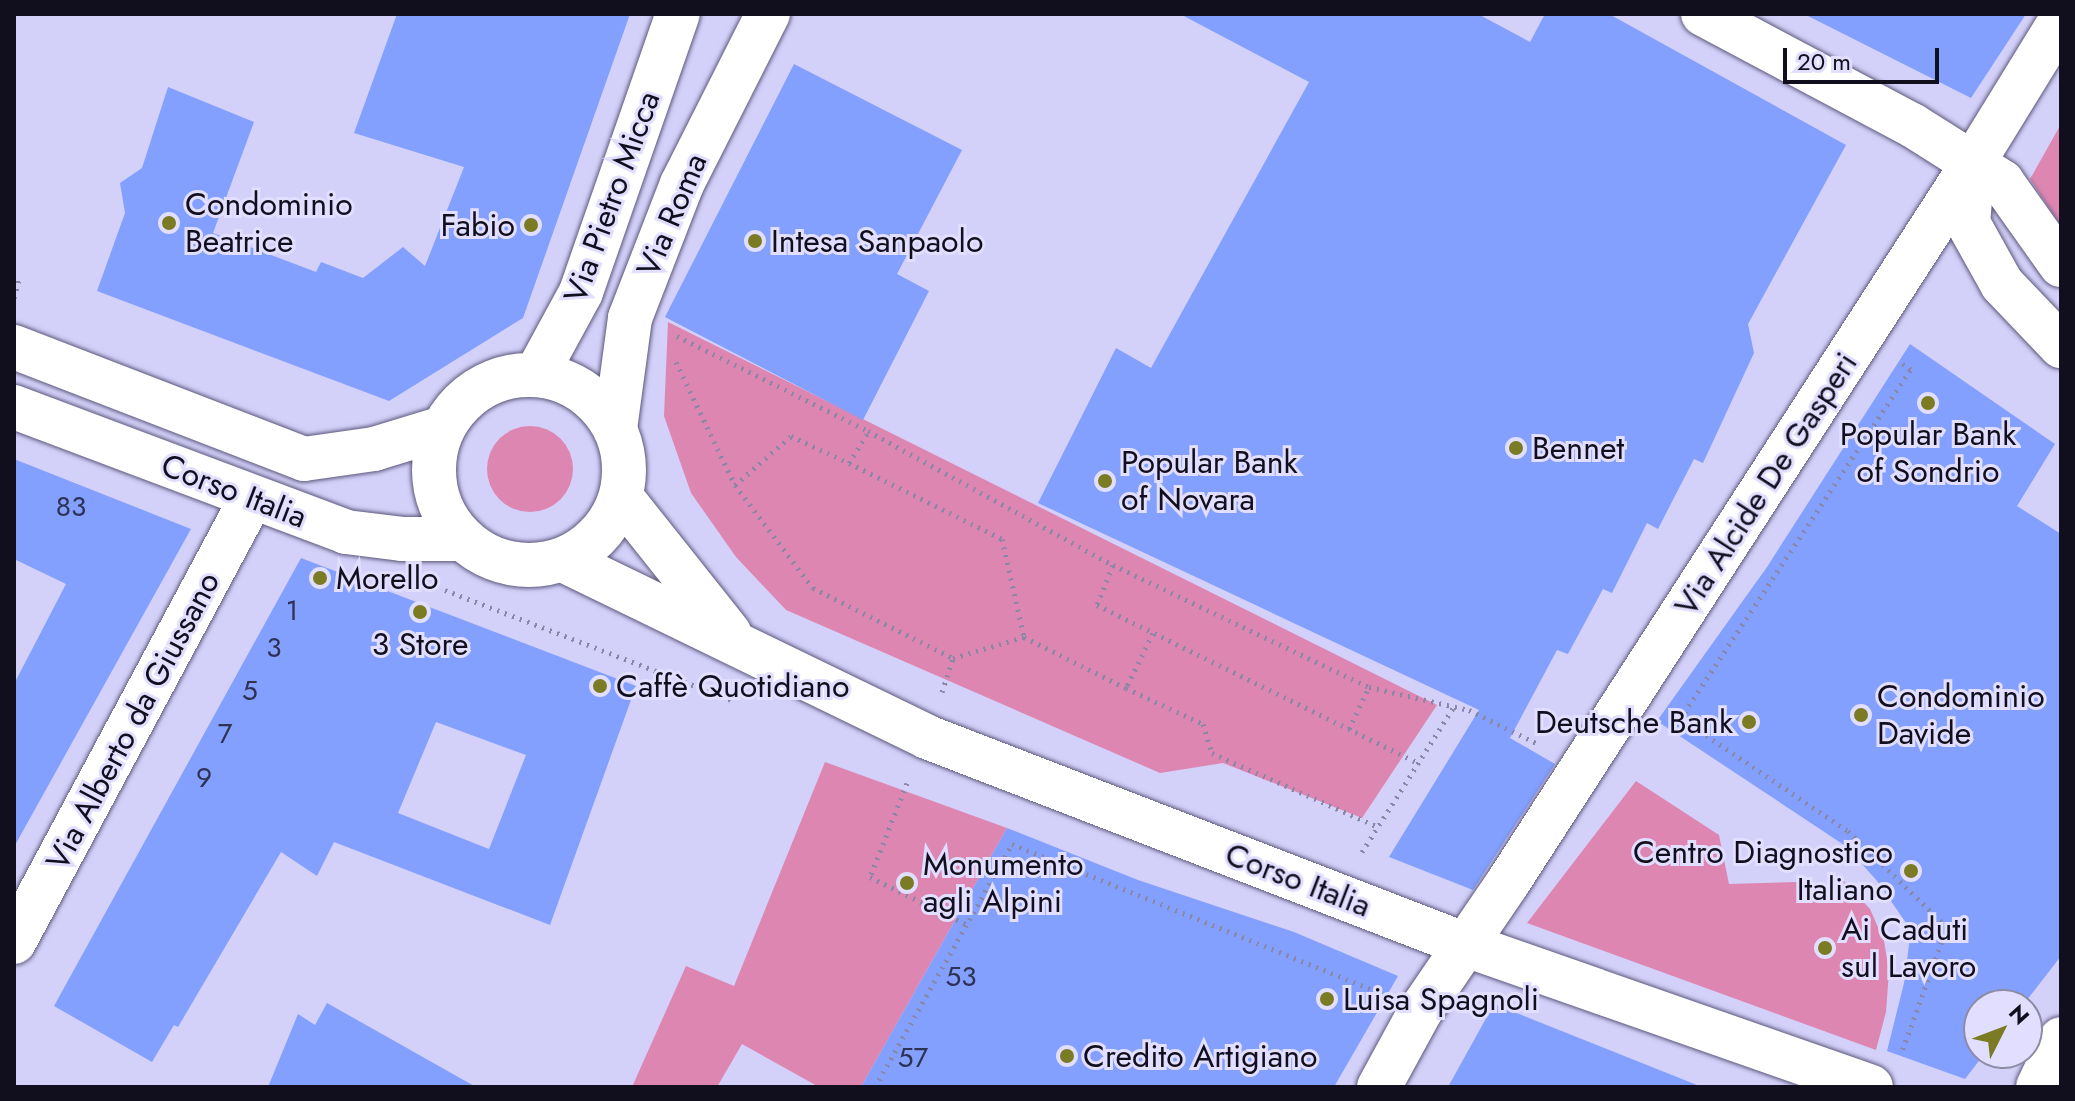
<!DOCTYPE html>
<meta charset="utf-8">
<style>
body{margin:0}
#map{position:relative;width:2075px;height:1101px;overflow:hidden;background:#d3d0f9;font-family:Jost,sans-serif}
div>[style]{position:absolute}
.green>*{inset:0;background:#de86b2}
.round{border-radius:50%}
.building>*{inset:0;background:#83a0fe}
.path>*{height:5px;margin-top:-2.5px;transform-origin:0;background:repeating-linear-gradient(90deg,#8987a5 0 2px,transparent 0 8px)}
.roads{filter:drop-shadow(0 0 2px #5c587c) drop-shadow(0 0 2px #5c587c)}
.minor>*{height:44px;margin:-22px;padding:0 22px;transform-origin:22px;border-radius:22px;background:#fff}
.minor>.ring{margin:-22px;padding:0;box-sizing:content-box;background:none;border:44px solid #fff;border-radius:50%}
.dots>*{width:22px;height:22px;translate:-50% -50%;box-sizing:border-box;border:4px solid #e1deff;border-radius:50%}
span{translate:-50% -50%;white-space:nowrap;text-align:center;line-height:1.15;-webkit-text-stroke:6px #e1deff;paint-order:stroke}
.number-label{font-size:28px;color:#2e3355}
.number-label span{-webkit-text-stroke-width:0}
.street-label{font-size:32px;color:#110f1d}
.poi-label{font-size:32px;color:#110f1d}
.left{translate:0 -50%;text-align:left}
.right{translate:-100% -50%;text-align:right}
.frame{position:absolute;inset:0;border:16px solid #110f1d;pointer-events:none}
.north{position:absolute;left:1963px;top:989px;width:80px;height:80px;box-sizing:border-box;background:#e1deff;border:2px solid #8e8ba5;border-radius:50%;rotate:48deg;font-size:22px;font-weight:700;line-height:32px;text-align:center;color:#110f1d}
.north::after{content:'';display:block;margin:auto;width:28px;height:36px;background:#7b7b23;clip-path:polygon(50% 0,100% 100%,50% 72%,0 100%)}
.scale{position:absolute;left:1783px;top:48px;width:156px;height:36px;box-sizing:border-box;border:4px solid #110f1d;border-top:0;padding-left:10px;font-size:24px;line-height:28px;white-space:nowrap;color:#110f1d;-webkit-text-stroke:6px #e1deff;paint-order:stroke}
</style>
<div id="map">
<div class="green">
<div style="clip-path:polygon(2061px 124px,2061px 226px,2030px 179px)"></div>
<div style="clip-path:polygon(668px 322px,1437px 705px,1362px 818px,1223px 763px,1160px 773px,786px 610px,736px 557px,691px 493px,664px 416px)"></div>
<div class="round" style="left:487px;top:426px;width:86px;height:86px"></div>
<div style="clip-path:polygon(825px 762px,1007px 828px,861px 1087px,819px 1087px,742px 1044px,717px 1087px,632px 1087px,686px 966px,734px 986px)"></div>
<div style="clip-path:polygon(1636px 781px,1719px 835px,1729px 884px,1797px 882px,1809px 900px,1840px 877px,1870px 909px,1884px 941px,1889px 971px,1886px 1012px,1876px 1050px,1527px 923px)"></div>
</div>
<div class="building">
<div style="clip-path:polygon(397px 14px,630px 14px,523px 318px,389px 401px,97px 291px,125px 213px,120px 183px,142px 168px,168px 87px,254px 122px,213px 233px,316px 272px,321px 262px,363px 278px,403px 247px,425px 266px,464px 167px,354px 133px)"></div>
<div style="clip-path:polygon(1180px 14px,1478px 14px,1530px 42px,1545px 14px,1609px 14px,1846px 145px,1748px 324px,1754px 353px,1703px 463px,1694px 459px,1658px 529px,1647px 523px,1612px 593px,1603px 589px,1568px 654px,1557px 650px,1510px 738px,1555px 764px,1473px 890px,1389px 857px,1479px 710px,1038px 503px,1116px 348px,1151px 368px,1309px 82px)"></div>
<div style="clip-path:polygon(1804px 14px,2026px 14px,1971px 98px)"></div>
<div style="clip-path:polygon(794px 64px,962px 150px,897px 274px,929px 291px,863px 420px,665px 317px)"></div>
<div style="clip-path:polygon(1910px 344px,2055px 444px,2017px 506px,2061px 534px,2061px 956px,2023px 1005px,1979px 1005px,1979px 1053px,1985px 1053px,1965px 1079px,1887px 1051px,1904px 983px,1911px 930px,1877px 881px,1847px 847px,1657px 721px,1767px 567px)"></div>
<div style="clip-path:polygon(14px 459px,191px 529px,14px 847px,14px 684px,66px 584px,14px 559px)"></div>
<div style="clip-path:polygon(evenodd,301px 558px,636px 686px,550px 925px,334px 842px,317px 876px,281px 852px,178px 1027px,174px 1025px,152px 1062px,54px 1006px,301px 558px,436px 722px,526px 755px,489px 849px,398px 813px,436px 722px)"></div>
<div style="clip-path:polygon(1007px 828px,1138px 880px,1294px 932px,1398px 976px,1334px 1087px,861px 1087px)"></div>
<div style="clip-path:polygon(327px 1003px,476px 1087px,268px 1087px,298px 1014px,315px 1025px)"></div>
<div style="clip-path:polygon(1494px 1004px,1697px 1085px,1697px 1087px,1448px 1087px)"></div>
</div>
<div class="path">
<div style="left:14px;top:298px;width:23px;rotate:-75deg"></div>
<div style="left:677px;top:336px;width:213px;rotate:26.4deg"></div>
<div style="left:868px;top:431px;width:279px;rotate:28.7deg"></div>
<div style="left:1113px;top:565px;width:284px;rotate:25.5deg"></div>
<div style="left:1369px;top:687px;width:103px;rotate:13deg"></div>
<div style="left:1469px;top:710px;width:79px;rotate:26.2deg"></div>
<div style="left:676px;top:362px;width:136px;rotate:64.4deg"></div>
<div style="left:735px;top:485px;width:129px;rotate:52.9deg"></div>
<div style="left:813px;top:588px;width:157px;rotate:26.6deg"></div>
<div style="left:849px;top:463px;width:171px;rotate:26.4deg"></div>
<div style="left:1002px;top:539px;width:100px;rotate:77.3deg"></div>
<div style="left:735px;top:485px;width:74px;rotate:-41.2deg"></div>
<div style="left:791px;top:436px;width:64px;rotate:25deg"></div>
<div style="left:849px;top:463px;width:36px;rotate:-58deg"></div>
<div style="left:1113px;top:565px;width:43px;rotate:111.8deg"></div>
<div style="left:1097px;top:605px;width:358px;rotate:26.2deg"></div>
<div style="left:445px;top:590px;width:306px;rotate:21deg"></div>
<div style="left:1153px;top:633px;width:61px;rotate:116.1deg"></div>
<div style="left:1126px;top:688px;width:85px;rotate:25.1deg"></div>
<div style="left:1203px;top:724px;width:30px;rotate:73deg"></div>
<div style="left:1212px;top:753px;width:182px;rotate:24deg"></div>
<div style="left:942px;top:692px;width:36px;rotate:-72deg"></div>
<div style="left:953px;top:658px;width:74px;rotate:-16.5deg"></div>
<div style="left:1024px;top:637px;width:114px;rotate:26.6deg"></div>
<div style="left:1673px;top:713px;width:211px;rotate:34deg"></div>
<div style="left:1848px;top:831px;width:138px;rotate:44.1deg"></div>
<div style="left:1947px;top:927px;width:132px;rotate:109.9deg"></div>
<div style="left:1680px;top:719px;width:419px;rotate:-56.6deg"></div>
<div style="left:1911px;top:369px;width:13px;rotate:-148deg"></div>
<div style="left:1349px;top:729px;width:47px;rotate:-64.5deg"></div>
<div style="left:907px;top:783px;width:101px;rotate:111.5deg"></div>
<div style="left:870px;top:877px;width:109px;rotate:26.1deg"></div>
<div style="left:1362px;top:852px;width:170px;rotate:-57.7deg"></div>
<div style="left:875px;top:1087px;width:279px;rotate:-60.6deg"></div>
<div style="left:1012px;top:844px;width:393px;rotate:22deg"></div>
</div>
<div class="roads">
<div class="minor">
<div style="left:1703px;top:14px;width:237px;rotate:28deg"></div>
<div style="left:1912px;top:125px;width:107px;rotate:32.3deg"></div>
<div style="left:2002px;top:182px;width:102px;rotate:54.6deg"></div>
<div style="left:1973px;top:165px;width:58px;rotate:94.9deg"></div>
<div style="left:1968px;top:223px;width:70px;rotate:60.9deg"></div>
<div style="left:2002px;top:284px;width:86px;rotate:46.4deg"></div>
<div style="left:14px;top:347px;width:311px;rotate:21.1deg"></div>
<div style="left:304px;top:459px;width:71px;rotate:-8.1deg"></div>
<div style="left:374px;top:449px;width:72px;rotate:-16.9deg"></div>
<div style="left:536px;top:375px;width:94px;rotate:-61.5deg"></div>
<div style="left:581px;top:292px;width:294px;rotate:-70.8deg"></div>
<div class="ring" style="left:434px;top:375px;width:146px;height:146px"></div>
<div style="left:14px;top:407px;width:355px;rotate:20.6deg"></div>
<div style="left:346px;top:532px;width:56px;rotate:7.1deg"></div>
<div style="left:402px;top:539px;width:61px"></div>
<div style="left:615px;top:429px;width:112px;rotate:-82.3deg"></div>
<div style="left:630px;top:318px;width:144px;rotate:-68.8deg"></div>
<div style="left:682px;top:184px;width:191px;rotate:-63.2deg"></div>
<div style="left:621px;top:497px;width:174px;rotate:51.5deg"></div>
<div style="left:563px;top:560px;width:405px;rotate:25.9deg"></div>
<div style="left:927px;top:737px;width:578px;rotate:21.1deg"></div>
<div style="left:1466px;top:945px;width:429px;rotate:19.3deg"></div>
<div style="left:14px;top:942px;width:502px;rotate:-61.85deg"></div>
<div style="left:1379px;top:1087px;width:88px;rotate:-61.4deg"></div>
<div style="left:1421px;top:1010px;width:153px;rotate:-55.7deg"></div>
<div style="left:1507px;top:884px;width:858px;rotate:-57.12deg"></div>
<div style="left:1973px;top:163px;width:168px;rotate:-58.4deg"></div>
<div style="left:2038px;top:1087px;width:53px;rotate:-64.4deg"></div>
</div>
</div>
<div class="dots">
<div style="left:169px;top:223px;background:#7b7b23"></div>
<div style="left:531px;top:225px;background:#7b7b23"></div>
<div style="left:755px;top:241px;background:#7b7b23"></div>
<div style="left:1928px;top:403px;background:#7b7b23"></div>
<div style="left:1516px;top:448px;background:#7b7b23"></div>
<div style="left:1105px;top:481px;background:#7b7b23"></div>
<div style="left:320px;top:578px;background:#7b7b23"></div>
<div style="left:420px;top:612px;background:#7b7b23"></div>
<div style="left:600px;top:686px;background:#7b7b23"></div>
<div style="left:1861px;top:715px;background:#7b7b23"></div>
<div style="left:1749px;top:722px;background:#7b7b23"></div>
<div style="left:1911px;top:871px;background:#7b7b23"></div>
<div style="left:907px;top:883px;background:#7b7b23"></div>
<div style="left:1825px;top:948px;background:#7b7b23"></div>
<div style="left:1327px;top:999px;background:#7b7b23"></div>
<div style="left:1067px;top:1056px;background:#7b7b23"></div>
</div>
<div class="number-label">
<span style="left:71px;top:507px">83</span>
<span style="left:292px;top:611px">1</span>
<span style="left:274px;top:648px">3</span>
<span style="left:250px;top:691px">5</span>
<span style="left:225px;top:734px">7</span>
<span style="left:204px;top:778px">9</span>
<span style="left:961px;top:977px">53</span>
<span style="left:913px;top:1058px">57</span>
</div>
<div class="street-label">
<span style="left:612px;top:197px;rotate:-70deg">Via Pietro Micca</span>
<span style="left:672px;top:215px;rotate:-67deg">Via Roma</span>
<span style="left:1766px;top:484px;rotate:-57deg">Via Alcide De Gasperi</span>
<span style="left:234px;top:491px;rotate:21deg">Corso Italia</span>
<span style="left:133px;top:721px;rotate:-62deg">Via Alberto da Giussano</span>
<span style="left:1298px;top:880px;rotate:21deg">Corso Italia</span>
</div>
<div class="poi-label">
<span class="left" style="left:185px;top:223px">Condominio<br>Beatrice</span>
<span class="right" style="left:515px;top:225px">Fabio</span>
<span class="left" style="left:771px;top:241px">Intesa Sanpaolo</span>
<span style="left:1928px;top:453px">Popular Bank<br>of Sondrio</span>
<span class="left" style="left:1532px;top:448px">Bennet</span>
<span class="left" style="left:1121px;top:481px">Popular Bank<br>of Novara</span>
<span class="left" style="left:336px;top:578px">Morello</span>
<span style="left:420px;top:644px">3 Store</span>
<span class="left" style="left:616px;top:686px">Caffè Quotidiano</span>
<span class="left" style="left:1877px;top:715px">Condominio<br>Davide</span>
<span class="right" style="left:1733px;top:722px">Deutsche Bank</span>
<span class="right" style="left:1893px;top:871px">Centro Diagnostico<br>Italiano</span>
<span class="left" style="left:923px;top:883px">Monumento<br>agli Alpini</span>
<span class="left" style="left:1841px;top:948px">Ai Caduti<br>sul Lavoro</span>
<span class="left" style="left:1343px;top:999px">Luisa Spagnoli</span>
<span class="left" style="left:1083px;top:1056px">Credito Artigiano</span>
</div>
<div class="frame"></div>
<div class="north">N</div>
<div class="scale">20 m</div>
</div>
